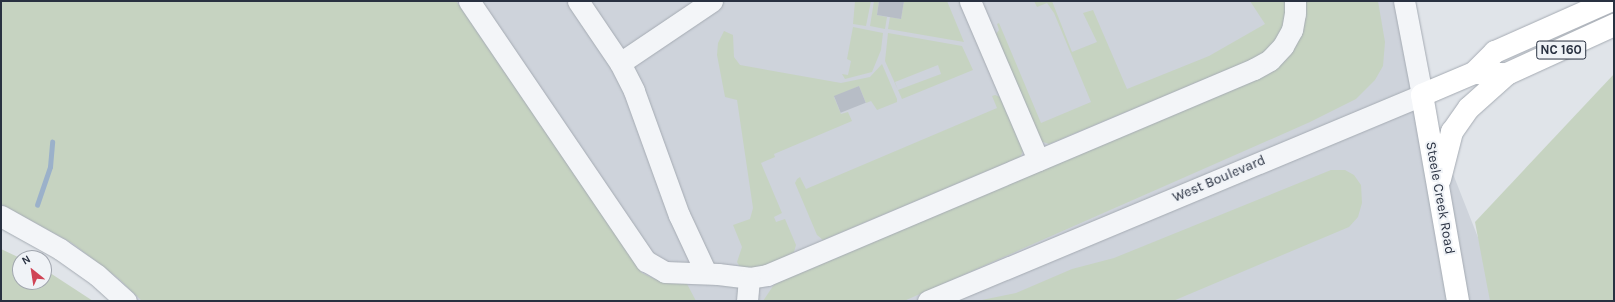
<!DOCTYPE html>
<style>
body{margin:0}
#map{position:relative;width:1615px;height:302px;overflow:hidden;background:#e0e4e9;font-family:Karla,sans-serif}
div>[style]{position:absolute}
.built>*{inset:0;background:#ced3db}
.green>*{inset:0;background:#c6d3c1}
.stream>*{height:4.5px;margin:-2.25px;padding:0 2.25px;transform-origin:2.25px;border-radius:2.25px;background:#9bb1ca}
.building>*{inset:0;background:#b7bdc6;transform-origin:0 0}
.roads{filter:drop-shadow(0 0 1px #a5abb3) drop-shadow(0 0 1px #a5abb3)}
.minor>*{height:21px;margin:-10.5px;padding:0 10.5px;transform-origin:10.5px;border-radius:10.5px;background:#f3f5f8}
.major>*{height:22px;margin:-11px;padding:0 11px;transform-origin:11px;border-radius:11px;background:#fff}
span{translate:-50% -50%;white-space:nowrap;text-align:center;line-height:1.15;-webkit-text-stroke:4px #f0f3f7;paint-order:stroke}
.shield-label span{padding:1px 3px;background:#f0f3f7;border:1px solid;border-radius:3px;-webkit-text-stroke-width:0}
.shield-label{font-size:13px;color:#293141;font-weight:700}
.street-label{font-size:14px;color:#293141}
.frame{position:absolute;inset:0;border:2px solid #293141;pointer-events:none}
.north{position:absolute;left:12px;top:250px;width:40px;height:40px;box-sizing:border-box;background:#f0f3f7;border:1px solid #a0a5ae;border-radius:50%;rotate:330deg;font-size:11px;font-weight:700;line-height:16px;text-align:center;color:#293141}
.north::after{content:'';display:block;margin:auto;width:14px;height:18px;background:#d04456;clip-path:polygon(50% 0,100% 100%,50% 72%,0 100%)}
</style>
<div id="map">
<div class="built">
<div style="clip-path:polygon(1px 1px,1404px 1px,1422px 95px,1503px 301px,113px 301px,1px 213px)"></div>
</div>
<div class="green">
<div style="clip-path:polygon(1px 1px,456px 1px,642px 273px,657px 280px,686px 282px,696px 301px,142px 301px,118px 278px,72px 243px,1px 204px)"></div>
<div style="clip-path:polygon(855px 1px,871px 1px,866px 26px,853px 24px)"></div>
<div style="clip-path:polygon(874px 1px,879px 1px,877px 15px,887px 17px,885px 29px,870px 26px)"></div>
<div style="clip-path:polygon(904px 1px,947px 1px,964px 42px,888px 29px,890px 17px,901px 19px)"></div>
<div style="clip-path:polygon(1034px 1px,1052px 1px,1072px 52px,1097px 42px,1083px 13px,1093px 10px,1127px 89px,1209px 56px,1265px 24px,1250px 1px,1287px 1px,1284px 28px,1267px 53px,1049px 144px,1040px 141px,996px 34px,999px 30px,997px 24px,999px 23px,1041px 123px,1091px 102px,1054px 13px,1047px 3px,1037px 7px)"></div>
<div style="clip-path:polygon(1304px 1px,1378px 1px,1385px 42px,1383px 66px,1375px 80px,1356px 99px,1310px 122px,904px 301px,763px 301px,773px 286px,787px 275px,789px 278px,1262px 75px)"></div>
<div style="clip-path:polygon(853px 27px,883px 33px,881px 50px,872px 72px,845px 79px,842px 74px,848px 75px,851px 61px,847px 59px)"></div>
<div style="clip-path:polygon(724px 31px,733px 35px,734px 57px,740px 65px,841px 83px,870px 77px,882px 64px,897px 99px,897px 102px,877px 110px,871px 101px,866px 103px,859px 86px,834px 97px,841px 114px,848px 112px,852px 121px,774px 154px,775px 157px,761px 163px,782px 213px,774px 217px,776px 222px,785px 219px,796px 245px,794px 252px,758px 270px,741px 269px,737px 262px,742px 247px,733px 225px,750px 219px,753px 208px,737px 100px,725px 97px,717px 55px,718px 43px)"></div>
<div style="clip-path:polygon(evenodd,888px 33px,962px 46px,973px 70px,902px 99px,885px 61px,888px 33px,938px 65px,941px 74px,898px 90px,895px 82px,938px 65px)"></div>
<div style="clip-path:polygon(1614px 74px,1614px 301px,1490px 301px,1475px 222px)"></div>
<div style="clip-path:polygon(995px 95px,1000px 97px,1023px 151px,1020px 157px,823px 240px,817px 235px,795px 183px,797px 179px,800px 177px,806px 189px,997px 108px,992px 96px)"></div>
<div style="clip-path:polygon(1331px 170px,1345px 170px,1354px 175px,1361px 185px,1362px 203px,1358px 217px,1349px 227px,1173px 301px,977px 301px,1016px 293px,1072px 269px,1114px 258px)"></div>
<div style="clip-path:polygon(1px 249px,20px 258px,20px 282px,44px 282px,44px 269px,93px 301px,1px 301px)"></div>
</div>
<div class="stream">
<div style="left:37px;top:205px;width:40px;rotate:-71.1deg"></div>
<div style="left:50px;top:167px;width:25px;rotate:-85deg"></div>
</div>
<div class="building">
<div style="clip-path:polygon(879px 1px,904px 1px,901px 19px,877px 15px)"></div>
<div style="left:859px;top:86px;width:18px;height:27px;rotate:68deg"></div>
</div>
<div class="roads">
<div class="minor">
<div style="left:469px;top:1px;width:315px;rotate:55.8deg"></div>
<div style="left:646px;top:261px;width:22px;rotate:30deg"></div>
<div style="left:665px;top:272px;width:53px;rotate:2.2deg"></div>
<div style="left:718px;top:274px;width:31px;rotate:7deg"></div>
<div style="left:749px;top:278px;width:18px;rotate:-9deg"></div>
<div style="left:767px;top:275px;width:529px;rotate:-22.93deg"></div>
<div style="left:1254px;top:69px;width:18px;rotate:-29deg"></div>
<div style="left:1270px;top:60px;width:19px;rotate:-47deg"></div>
<div style="left:1283px;top:46px;width:18px;rotate:-61deg"></div>
<div style="left:1292px;top:30px;width:17px;rotate:-80deg"></div>
<div style="left:1295px;top:13px;width:12px;rotate:-90deg"></div>
<div style="left:578px;top:1px;width:75px;rotate:55.9deg"></div>
<div style="left:620px;top:63px;width:111px;rotate:-34deg"></div>
<div style="left:970px;top:1px;width:173px;rotate:66.8deg"></div>
<div style="left:620px;top:63px;width:31px;rotate:63deg"></div>
<div style="left:634px;top:91px;width:132px;rotate:70.1deg"></div>
<div style="left:679px;top:215px;width:64px;rotate:65deg"></div>
<div style="left:1px;top:216px;width:68px;rotate:29.2deg"></div>
<div style="left:60px;top:249px;width:45px;rotate:35.1deg"></div>
<div style="left:97px;top:275px;width:39px;rotate:42deg"></div>
<div style="left:747px;top:301px;width:23px;rotate:-85deg"></div>
<div style="left:928px;top:301px;width:535px;rotate:-22.64deg"></div>
<div style="left:1422px;top:95px;width:96px;rotate:-100.8deg"></div>
</div>
<div class="major">
<div style="left:1474px;top:73px;width:33px;rotate:2deg"></div>
<div style="left:1507px;top:74px;width:118px;rotate:-24.6deg"></div>
<div style="left:1440px;top:179px;width:49px;rotate:-75.7deg"></div>
<div style="left:1452px;top:132px;width:29px;rotate:-55deg"></div>
<div style="left:1469px;top:108px;width:51px;rotate:-41.8deg"></div>
<div style="left:1458px;top:301px;width:209px;rotate:-99.9deg"></div>
<div style="left:1422px;top:95px;width:56px;rotate:-22.9deg"></div>
<div style="left:1474px;top:73px;width:30px;rotate:-45deg"></div>
<div style="left:1495px;top:52px;width:126px;rotate:-23.9deg"></div>
</div>
</div>
<div class="shield-label">
<span style="left:1561px;top:50px">NC 160</span>
</div>
<div class="street-label">
<span style="left:1219px;top:179px;rotate:-23deg">West Boulevard</span>
<span style="left:1440px;top:198px;rotate:80deg">Steele Creek Road</span>
</div>
<div class="frame"></div>
<div class="north">N</div>
</div>
